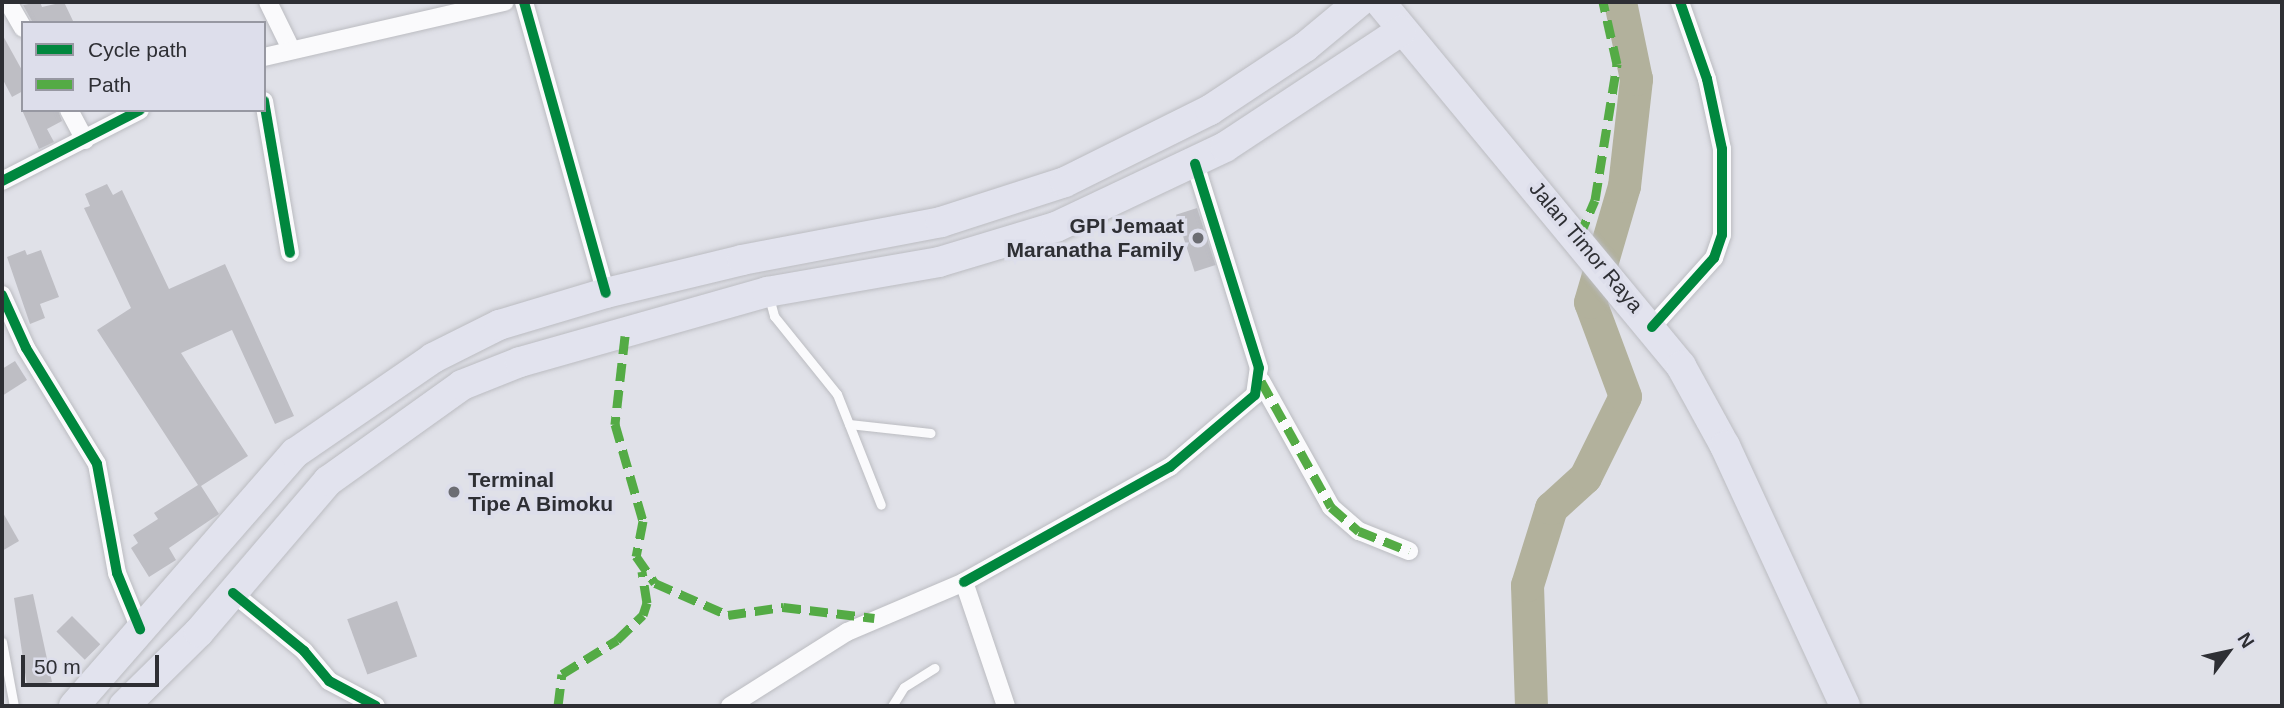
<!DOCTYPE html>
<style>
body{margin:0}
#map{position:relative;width:2284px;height:708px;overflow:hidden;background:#e0e1e8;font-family:Helvetica,sans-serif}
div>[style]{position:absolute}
.river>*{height:33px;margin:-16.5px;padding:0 16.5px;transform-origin:16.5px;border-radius:16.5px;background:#b2b19c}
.building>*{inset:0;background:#bebec4;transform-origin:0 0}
.roads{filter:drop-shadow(0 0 2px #bbbcc1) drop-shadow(0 0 2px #bbbcc1)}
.service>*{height:9px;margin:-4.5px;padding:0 4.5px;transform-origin:4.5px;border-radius:4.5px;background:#fafafc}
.minor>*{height:18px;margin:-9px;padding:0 9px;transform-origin:9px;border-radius:9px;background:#fafafc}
.trunk>*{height:30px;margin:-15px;padding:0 15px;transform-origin:15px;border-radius:15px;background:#e2e3ee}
.quiet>*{height:9px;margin-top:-4.5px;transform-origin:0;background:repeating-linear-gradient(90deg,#54ab45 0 18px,transparent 0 27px)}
.cycleway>*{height:10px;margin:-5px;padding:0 5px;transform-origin:5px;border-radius:5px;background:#00873e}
.dots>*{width:19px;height:19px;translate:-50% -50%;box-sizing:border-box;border:4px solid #dddeeb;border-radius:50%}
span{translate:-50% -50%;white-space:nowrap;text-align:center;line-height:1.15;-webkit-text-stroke:7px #dddeeb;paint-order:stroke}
.poi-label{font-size:21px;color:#2e2f34;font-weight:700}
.right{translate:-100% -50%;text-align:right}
.left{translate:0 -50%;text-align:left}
.street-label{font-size:21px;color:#2e2f34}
.frame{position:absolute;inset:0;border:4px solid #2e2f34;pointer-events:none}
.legend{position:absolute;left:21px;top:21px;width:245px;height:91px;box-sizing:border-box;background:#dddeeb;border:2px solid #9798a2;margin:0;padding:9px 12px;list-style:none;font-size:21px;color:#2e2f34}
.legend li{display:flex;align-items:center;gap:14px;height:35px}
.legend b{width:35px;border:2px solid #9798a2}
.north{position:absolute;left:2193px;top:617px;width:70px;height:70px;-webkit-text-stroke:5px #dddeeb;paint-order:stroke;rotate:57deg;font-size:19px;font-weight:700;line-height:28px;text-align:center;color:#2e2f34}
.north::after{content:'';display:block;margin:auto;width:24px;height:32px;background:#2e2f34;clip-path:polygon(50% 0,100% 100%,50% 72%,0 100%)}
.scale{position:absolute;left:21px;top:655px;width:138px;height:32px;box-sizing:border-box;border:4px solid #2e2f34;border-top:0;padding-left:9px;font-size:21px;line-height:24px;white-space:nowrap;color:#2e2f34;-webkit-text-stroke:5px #dddeeb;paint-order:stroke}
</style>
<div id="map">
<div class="river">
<div style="left:1531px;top:706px;width:121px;rotate:-91.9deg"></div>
<div style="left:1527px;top:585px;width:81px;rotate:-72.7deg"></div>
<div style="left:1551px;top:508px;width:46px;rotate:-42.4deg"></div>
<div style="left:1585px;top:477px;width:90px;rotate:-63.7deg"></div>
<div style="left:1625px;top:396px;width:100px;rotate:-110.4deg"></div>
<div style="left:1590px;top:302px;width:121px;rotate:-73.7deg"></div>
<div style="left:1624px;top:186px;width:108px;rotate:-83.6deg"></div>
<div style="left:1636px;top:79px;width:79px;rotate:-101.7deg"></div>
</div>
<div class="building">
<div style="clip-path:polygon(40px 2px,42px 7px,64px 2px,74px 23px,33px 23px,23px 5px)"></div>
<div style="clip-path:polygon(2px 34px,23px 72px,23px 91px,12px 97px,2px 78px)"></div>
<div style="clip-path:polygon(22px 110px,58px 110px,62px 121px,47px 129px,54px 142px,39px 149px)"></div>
<div style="clip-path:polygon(107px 184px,113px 195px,122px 190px,169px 289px,225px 264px,294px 416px,275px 424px,232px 330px,181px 353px,248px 456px,201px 486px,219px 514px,169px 548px,176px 560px,149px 577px,131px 548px,138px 543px,133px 535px,158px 519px,154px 513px,198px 485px,97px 330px,131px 308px,84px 208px,90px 206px,85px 194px)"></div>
<div style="left:1197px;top:208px;width:60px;height:22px;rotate:72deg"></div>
<div style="clip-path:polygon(25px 250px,27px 255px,41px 250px,59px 297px,40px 304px,45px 318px,30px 324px,7px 257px)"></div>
<div style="clip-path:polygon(15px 361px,27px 380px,2px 396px,2px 369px)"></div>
<div style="clip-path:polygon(2px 511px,19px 541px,2px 551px)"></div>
<div style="clip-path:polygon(33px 594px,52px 682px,27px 686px,14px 598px)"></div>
<div style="left:397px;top:601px;width:59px;height:53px;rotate:70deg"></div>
<div style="left:72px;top:616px;width:40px;height:22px;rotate:45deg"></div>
</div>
<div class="roads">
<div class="service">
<div style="left:769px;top:297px;width:20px;rotate:75deg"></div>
<div style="left:774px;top:316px;width:100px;rotate:51.1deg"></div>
<div style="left:837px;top:394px;width:119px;rotate:68.4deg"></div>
<div style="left:849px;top:424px;width:82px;rotate:6.3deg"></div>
<div style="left:2px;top:642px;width:65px;rotate:79.4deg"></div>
<div style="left:892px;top:706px;width:22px;rotate:-58deg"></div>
<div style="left:904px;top:687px;width:36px;rotate:-32deg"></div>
</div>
<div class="minor">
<div style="left:8px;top:2px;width:30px;rotate:60deg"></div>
<div style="left:268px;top:2px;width:52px;rotate:63.9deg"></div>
<div style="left:524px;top:2px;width:302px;rotate:74.3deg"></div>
<div style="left:264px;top:57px;width:247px;rotate:-12.9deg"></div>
<div style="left:264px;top:101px;width:154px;rotate:80.3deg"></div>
<div style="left:69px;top:110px;width:34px;rotate:62deg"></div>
<div style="left:2px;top:181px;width:155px;rotate:-27.2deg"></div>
<div style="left:2px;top:295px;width:58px;rotate:65.6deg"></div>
<div style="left:26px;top:348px;width:136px;rotate:58.5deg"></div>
<div style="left:97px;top:464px;width:111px;rotate:79.6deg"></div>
<div style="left:117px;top:573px;width:61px;rotate:67.7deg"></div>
<div style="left:1652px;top:327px;width:93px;rotate:-48.1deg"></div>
<div style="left:1714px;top:258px;width:24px;rotate:-71deg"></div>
<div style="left:1722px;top:235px;width:86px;rotate:-90deg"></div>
<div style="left:1722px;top:149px;width:72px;rotate:-102.1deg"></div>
<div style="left:1707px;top:79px;width:82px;rotate:-109.3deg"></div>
<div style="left:1261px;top:381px;width:144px;rotate:60.9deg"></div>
<div style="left:1331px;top:507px;width:37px;rotate:41deg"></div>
<div style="left:1359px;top:531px;width:54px;rotate:21.8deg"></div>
<div style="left:964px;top:582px;width:236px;rotate:-29.2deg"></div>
<div style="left:1170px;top:467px;width:111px;rotate:-40.3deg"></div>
<div style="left:1255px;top:395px;width:27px;rotate:-82deg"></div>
<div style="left:1259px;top:368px;width:214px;rotate:-107.4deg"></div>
<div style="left:233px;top:593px;width:92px;rotate:39.2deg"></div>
<div style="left:304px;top:651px;width:39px;rotate:50deg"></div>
<div style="left:329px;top:681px;width:53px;rotate:28deg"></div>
<div style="left:730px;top:706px;width:138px;rotate:-32.3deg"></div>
<div style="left:847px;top:632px;width:127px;rotate:-23.1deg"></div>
<div style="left:964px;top:582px;width:131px;rotate:71.3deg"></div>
</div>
<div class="trunk">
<div style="left:1380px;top:2px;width:472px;rotate:50.4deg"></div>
<div style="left:1681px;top:366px;width:91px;rotate:61.2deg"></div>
<div style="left:1725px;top:446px;width:286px;rotate:65.2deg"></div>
<div style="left:74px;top:706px;width:336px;rotate:-48.9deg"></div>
<div style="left:295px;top:453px;width:168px;rotate:-34.5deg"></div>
<div style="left:433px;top:358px;width:74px;rotate:-26.6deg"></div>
<div style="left:499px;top:325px;width:112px;rotate:-16.7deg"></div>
<div style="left:606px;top:293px;width:140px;rotate:-13.6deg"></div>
<div style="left:742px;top:260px;width:203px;rotate:-10.8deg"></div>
<div style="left:941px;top:222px;width:130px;rotate:-17.9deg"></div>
<div style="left:1065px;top:182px;width:162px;rotate:-26.4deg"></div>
<div style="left:1210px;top:110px;width:114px;rotate:-33.6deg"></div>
<div style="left:1305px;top:47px;width:70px;rotate:-39.8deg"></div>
<div style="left:124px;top:706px;width:105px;rotate:-44.6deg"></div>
<div style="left:199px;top:632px;width:199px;rotate:-49.5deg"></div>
<div style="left:328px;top:481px;width:165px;rotate:-35.6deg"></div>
<div style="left:462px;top:385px;width:62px;rotate:-21.6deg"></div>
<div style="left:520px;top:362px;width:257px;rotate:-15.8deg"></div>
<div style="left:767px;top:292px;width:175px;rotate:-9.9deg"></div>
<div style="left:939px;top:262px;width:122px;rotate:-16.7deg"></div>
<div style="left:1056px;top:227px;width:187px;rotate:-25.3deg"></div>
<div style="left:1225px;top:147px;width:211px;rotate:-33.4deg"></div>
</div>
</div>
<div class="quiet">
<div style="left:1579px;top:237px;width:40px;rotate:-66.6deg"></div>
<div style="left:1595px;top:200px;width:138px;rotate:-80.8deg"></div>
<div style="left:1617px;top:64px;width:64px;rotate:-102.7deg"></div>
<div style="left:625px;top:336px;width:89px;rotate:96.5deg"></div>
<div style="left:615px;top:424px;width:101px;rotate:73.9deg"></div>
<div style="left:643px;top:521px;width:36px;rotate:101deg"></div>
<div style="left:636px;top:556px;width:33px;rotate:55deg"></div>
<div style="left:655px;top:583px;width:80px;rotate:23.7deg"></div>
<div style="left:728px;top:615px;width:56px;rotate:-8.3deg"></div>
<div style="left:783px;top:607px;width:92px;rotate:6.9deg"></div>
<div style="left:1261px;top:381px;width:144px;rotate:60.9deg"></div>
<div style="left:1331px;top:507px;width:37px;rotate:41deg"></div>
<div style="left:1359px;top:531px;width:54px;rotate:21.8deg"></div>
<div style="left:558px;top:706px;width:32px;rotate:-83deg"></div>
<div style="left:562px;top:674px;width:65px;rotate:-31.7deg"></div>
<div style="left:617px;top:640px;width:36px;rotate:-44deg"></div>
<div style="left:643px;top:615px;width:13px;rotate:-72deg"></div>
<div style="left:647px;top:603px;width:32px;rotate:-99deg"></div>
</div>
<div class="cycleway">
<div style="left:524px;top:2px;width:302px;rotate:74.3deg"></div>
<div style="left:264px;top:101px;width:154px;rotate:80.3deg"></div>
<div style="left:2px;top:181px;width:155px;rotate:-27.2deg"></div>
<div style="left:2px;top:295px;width:58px;rotate:65.6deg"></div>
<div style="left:26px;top:348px;width:136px;rotate:58.5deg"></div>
<div style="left:97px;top:464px;width:111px;rotate:79.6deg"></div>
<div style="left:117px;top:573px;width:61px;rotate:67.7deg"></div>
<div style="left:1652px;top:327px;width:93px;rotate:-48.1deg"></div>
<div style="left:1714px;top:258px;width:24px;rotate:-71deg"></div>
<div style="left:1722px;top:235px;width:86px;rotate:-90deg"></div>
<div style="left:1722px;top:149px;width:72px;rotate:-102.1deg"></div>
<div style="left:1707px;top:79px;width:82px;rotate:-109.3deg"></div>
<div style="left:964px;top:582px;width:236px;rotate:-29.2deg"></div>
<div style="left:1170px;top:467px;width:111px;rotate:-40.3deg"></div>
<div style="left:1255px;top:395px;width:27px;rotate:-82deg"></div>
<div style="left:1259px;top:368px;width:214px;rotate:-107.4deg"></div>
<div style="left:233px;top:593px;width:92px;rotate:39.2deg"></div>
<div style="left:304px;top:651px;width:39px;rotate:50deg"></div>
<div style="left:329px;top:681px;width:53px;rotate:28deg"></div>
</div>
<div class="dots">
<div style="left:1198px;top:238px;background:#6c6d73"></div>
<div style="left:454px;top:492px;background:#6c6d73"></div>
</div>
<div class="poi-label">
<span class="right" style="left:1184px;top:238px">GPI Jemaat<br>Maranatha Family</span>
<span class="left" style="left:468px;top:492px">Terminal<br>Tipe A Bimoku</span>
</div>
<div class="street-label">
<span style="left:1586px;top:247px;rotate:50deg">Jalan Timor Raya</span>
</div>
<div class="frame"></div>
<ul class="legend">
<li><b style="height:9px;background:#00873e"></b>Cycle path</li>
<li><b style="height:9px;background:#54ab45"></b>Path</li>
</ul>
<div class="north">N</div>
<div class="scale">50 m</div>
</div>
